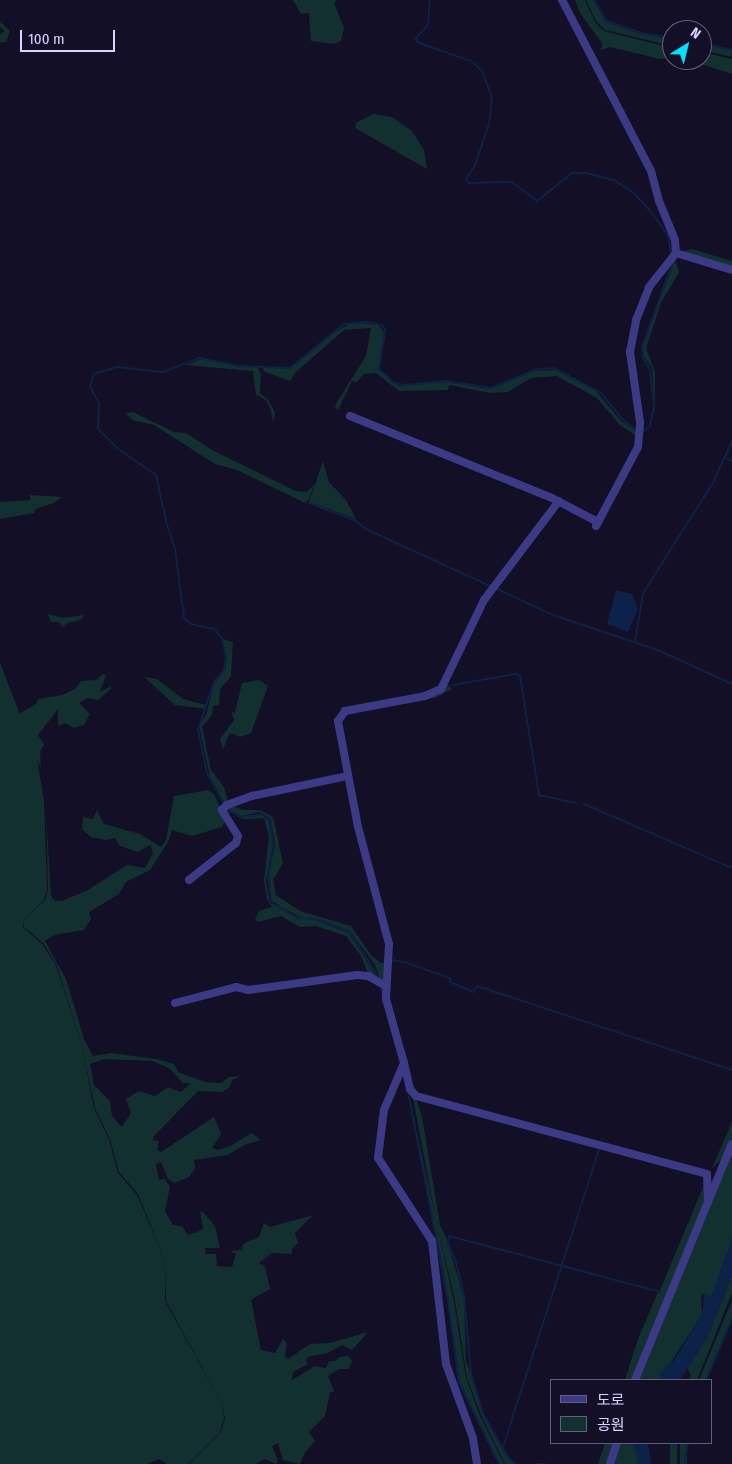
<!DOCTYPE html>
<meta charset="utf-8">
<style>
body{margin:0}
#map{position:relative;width:732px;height:1464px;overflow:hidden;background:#130f26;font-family:"Fira Sans Condensed","Noto Sans KR",sans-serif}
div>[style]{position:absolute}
.green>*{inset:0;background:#12302f;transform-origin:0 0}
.water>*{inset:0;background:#0c2248}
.stream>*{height:2px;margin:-1px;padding:0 1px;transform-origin:1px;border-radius:1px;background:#0c2248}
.minor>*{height:8px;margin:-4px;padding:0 4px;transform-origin:4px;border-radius:4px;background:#3d3a85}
span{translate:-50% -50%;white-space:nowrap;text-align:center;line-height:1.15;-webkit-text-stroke:4px #130f26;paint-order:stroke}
.legend{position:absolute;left:550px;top:1379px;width:162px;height:65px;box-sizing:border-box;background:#130f26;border:1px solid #625e7d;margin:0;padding:6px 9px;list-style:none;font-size:15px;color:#d9d4ff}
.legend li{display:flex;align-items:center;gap:10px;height:25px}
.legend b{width:25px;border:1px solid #625e7d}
.north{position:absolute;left:662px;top:20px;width:50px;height:50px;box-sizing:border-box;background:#130f26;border:1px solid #625e7d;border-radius:50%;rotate:36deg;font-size:14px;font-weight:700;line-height:20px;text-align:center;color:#d9d4ff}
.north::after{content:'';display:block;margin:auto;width:18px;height:22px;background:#00e5ff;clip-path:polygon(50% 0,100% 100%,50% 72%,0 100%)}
.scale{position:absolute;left:20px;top:30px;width:95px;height:22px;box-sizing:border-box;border:2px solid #d9d4ff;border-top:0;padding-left:6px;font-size:15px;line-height:18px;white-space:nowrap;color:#d9d4ff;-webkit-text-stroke:4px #130f26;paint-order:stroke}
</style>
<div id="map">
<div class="green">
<div style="clip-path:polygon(293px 0,337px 0,334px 3px,344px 28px,341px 41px,334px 44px,311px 41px,309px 13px,301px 14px)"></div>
<div style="clip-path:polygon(575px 0,585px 0,595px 22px,604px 31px,672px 48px,672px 58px,660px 59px,610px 47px,601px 50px,602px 43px,580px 13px)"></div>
<div style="clip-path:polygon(586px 0,593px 0,606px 22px,641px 34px,672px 39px,672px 46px,605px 30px,596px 21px)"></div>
<div style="clip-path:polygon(0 21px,10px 31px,6px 42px,0 42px,0 35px,5px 31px,0 27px)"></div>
<div style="left:702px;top:44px;width:31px;height:6px;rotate:13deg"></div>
<div style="clip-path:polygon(702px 52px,732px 59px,732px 74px,688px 60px,702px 60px)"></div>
<div style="clip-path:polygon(373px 114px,392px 117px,412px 131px,424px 150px,427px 169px,355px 128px,356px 123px)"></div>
<div style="clip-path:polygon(692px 249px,732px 261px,732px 269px,677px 253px)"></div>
<div style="clip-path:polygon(675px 259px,679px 272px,661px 303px,646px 348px,655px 372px,655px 420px,652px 368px,644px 357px,643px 346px)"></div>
<div style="clip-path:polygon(353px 322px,378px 325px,383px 330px,385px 339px,378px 369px,399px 386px,447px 382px,491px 389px,535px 371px,556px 370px,596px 391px,621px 421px,639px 433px,638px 437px,620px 425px,597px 398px,557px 376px,531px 378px,508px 392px,490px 393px,449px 385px,448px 390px,399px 391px,376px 373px,364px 374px,357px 382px,352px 381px,338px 410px,335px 407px,337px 402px,366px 356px,371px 328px,344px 330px,296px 372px,290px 381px,265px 372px,261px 366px,289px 369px,338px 330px)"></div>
<div style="clip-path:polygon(203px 359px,238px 366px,257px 366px,261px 375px,260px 393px,269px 401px,275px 413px,269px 440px,273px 421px,270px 408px,266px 400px,256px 395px,253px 371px,185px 365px)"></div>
<div style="clip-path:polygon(133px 412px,174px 432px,186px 433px,212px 450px,296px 491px,306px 492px,314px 485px,309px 499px,305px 503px,237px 470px,215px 464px,154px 425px,132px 420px,126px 413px)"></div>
<div style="clip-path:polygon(323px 461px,329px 482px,346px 500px,356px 519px,309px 502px)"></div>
<div style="clip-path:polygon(30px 495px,62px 497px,54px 503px,35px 509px,34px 513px,0 519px,0 502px,30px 500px)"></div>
<div style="clip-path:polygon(48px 614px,63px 618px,84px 615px,81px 620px,67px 623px,63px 627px,59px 622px,51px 622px)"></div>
<div style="clip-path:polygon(223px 639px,233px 642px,231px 677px,220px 689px,219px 705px,213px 706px,212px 715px,202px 727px,211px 770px,224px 787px,228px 802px,225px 804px,210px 777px,199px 725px,206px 715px,214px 684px,226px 668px)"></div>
<div style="clip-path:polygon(0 663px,37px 758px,44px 800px,47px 889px,44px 900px,24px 920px,23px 927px,42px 944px,55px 963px,81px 1042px,94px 1108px,109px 1139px,118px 1173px,137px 1195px,160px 1248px,165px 1269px,165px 1301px,222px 1404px,224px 1418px,220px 1432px,188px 1464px,167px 1464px,159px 1459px,147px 1464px,0 1464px)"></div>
<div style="clip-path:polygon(103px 674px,106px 675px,100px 692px,111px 686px,111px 689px,98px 700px,88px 698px,79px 703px,90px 714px,84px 725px,74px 728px,65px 723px,58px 726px,58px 709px,38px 735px,44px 744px,40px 752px,41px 769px,19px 714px,36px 704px,38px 699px,62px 695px,75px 689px,81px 681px,96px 680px)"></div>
<div style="clip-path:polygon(144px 677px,157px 679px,183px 699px,206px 705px,206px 709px,175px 705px)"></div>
<div style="clip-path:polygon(259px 680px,268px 686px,251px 733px,240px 737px,230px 733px,223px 749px,220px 739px,234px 720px,232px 712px,235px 713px,242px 683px)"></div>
<div style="clip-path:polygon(446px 683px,452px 689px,435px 698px,345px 714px,438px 695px)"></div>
<div style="clip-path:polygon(evenodd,208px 790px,214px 794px,226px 820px,222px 827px,192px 836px,172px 830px,168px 842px,150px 870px,126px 882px,119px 894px,89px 912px,91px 919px,84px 930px,54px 935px,45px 941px,66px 979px,84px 1039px,93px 1056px,111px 1053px,157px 1059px,174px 1064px,178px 1072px,205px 1082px,221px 1083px,229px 1077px,241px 1076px,232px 1080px,230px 1087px,222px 1092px,198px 1091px,153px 1137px,153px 1140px,159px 1141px,157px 1150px,161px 1152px,214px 1117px,221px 1134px,212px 1148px,218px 1150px,230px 1146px,252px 1133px,261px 1140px,244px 1145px,228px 1155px,194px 1160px,195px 1168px,189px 1177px,174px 1183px,168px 1179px,161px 1162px,156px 1164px,159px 1180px,165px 1179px,170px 1187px,165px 1211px,173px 1225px,182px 1226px,188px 1235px,197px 1232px,203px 1229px,200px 1211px,204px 1213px,215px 1226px,220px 1248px,205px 1248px,206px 1254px,216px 1254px,217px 1266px,232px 1267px,236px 1254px,230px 1251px,242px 1250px,243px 1244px,259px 1237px,264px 1223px,270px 1227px,313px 1215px,295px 1233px,298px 1243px,292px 1249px,292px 1254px,272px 1253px,259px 1263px,265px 1266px,270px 1289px,251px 1300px,261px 1350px,275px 1353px,283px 1339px,287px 1343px,285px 1356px,288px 1359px,310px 1344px,330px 1343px,368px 1332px,352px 1350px,342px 1345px,328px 1353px,308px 1357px,306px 1361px,308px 1364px,293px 1372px,292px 1380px,315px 1366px,326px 1368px,329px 1361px,336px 1361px,339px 1357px,348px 1356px,352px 1361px,349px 1369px,339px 1369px,328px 1376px,334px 1391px,330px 1393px,325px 1416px,309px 1432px,315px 1441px,304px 1454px,300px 1464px,283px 1460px,278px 1443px,272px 1446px,278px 1461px,276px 1464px,265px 1459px,256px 1464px,189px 1464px,221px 1432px,225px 1418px,222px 1404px,166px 1301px,165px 1269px,160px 1248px,138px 1194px,119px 1172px,110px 1139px,95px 1108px,81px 1042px,56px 963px,43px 943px,24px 927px,24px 920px,45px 900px,48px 889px,46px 811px,51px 896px,55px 901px,62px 901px,88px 890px,127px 865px,145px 868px,153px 853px,150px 845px,138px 852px,120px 846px,115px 838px,106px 840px,91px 837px,82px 829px,83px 817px,93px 819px,97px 810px,104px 824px,140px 834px,161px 847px,166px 840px,174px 796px,208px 790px,104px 1059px,153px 1061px,169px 1068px,183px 1083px,191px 1083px,181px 1092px,168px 1087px,155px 1096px,139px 1091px,126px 1099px,131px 1113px,122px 1127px,112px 1116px,110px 1101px,94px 1085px,90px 1064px,104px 1059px)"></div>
<div style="clip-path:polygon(231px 805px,242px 810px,260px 810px,273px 817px,283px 863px,273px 880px,276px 895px,300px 911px,351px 926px,371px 955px,381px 963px,387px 962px,384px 981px,380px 980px,375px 965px,350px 931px,319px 919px,301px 918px,272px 901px,269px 875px,275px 843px,270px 818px,259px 812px,241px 816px,228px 809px,227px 806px)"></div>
<div style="clip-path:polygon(262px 815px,269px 821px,273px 841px,266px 882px,270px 903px,281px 906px,297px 918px,315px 920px,349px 933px,378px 979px,367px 971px,361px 956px,346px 936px,316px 926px,300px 927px,281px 916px,258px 922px,255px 919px,259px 911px,272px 907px,267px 899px,264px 880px,269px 837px,264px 818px,243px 819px,236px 816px)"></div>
<div style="clip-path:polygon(404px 1073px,454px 1302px,466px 1378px,480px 1416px,504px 1464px,499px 1464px,460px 1382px,443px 1268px)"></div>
<div style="clip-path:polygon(413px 1098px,416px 1098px,422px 1117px,440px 1225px,447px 1239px,464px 1299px,466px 1360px,483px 1414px,513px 1464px,505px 1464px,481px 1415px,467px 1378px,455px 1301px,436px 1220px)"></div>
<div style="clip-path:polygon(732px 1122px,732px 1137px,723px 1158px,712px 1168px)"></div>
<div style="clip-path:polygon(732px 1148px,732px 1239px,711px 1298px,704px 1293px,701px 1297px,702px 1315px,659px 1380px,637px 1380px)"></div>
<div style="clip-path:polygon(704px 1185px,706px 1202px,634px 1380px,625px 1380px,638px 1339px,658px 1292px,661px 1293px,660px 1290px)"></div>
<div style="clip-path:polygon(732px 1274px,732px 1293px,703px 1365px,697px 1380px,689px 1380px,691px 1375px,687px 1369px,709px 1334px)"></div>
<div style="clip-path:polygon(732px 1300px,732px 1317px,715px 1360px,706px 1380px,699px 1380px)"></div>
<div style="clip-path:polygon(605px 1443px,615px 1443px,609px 1464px,598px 1464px)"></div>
<div style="clip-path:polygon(619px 1443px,633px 1443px,639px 1464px,612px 1464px)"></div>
<div style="left:670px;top:1443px;width:7px;height:21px"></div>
<div style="left:680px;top:1443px;width:7px;height:21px"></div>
</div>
<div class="water">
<div style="clip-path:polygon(616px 590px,632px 594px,638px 609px,628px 632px,607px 624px)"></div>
<div style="clip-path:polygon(732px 1239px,732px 1274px,709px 1334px,680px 1380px,659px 1380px,663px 1369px,674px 1360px,702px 1315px,704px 1293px,711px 1298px)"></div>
<div style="clip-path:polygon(633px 1443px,648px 1443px,651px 1464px,639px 1464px)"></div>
</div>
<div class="stream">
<div style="left:430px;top:0;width:25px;rotate:95deg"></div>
<div style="left:428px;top:25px;width:18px;rotate:133deg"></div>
<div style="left:416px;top:38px;width:4px;rotate:76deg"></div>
<div style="left:417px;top:42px;width:59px;rotate:19.7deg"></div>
<div style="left:473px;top:62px;width:13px;rotate:45deg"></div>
<div style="left:482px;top:71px;width:28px;rotate:69deg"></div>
<div style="left:492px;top:97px;width:27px;rotate:96deg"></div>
<div style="left:489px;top:124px;width:43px;rotate:108.9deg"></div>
<div style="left:475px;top:165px;width:17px;rotate:123deg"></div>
<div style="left:466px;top:179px;width:4px;rotate:63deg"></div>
<div style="left:468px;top:183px;width:44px;rotate:-1.3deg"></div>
<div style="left:512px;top:182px;width:31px;rotate:37deg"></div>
<div style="left:537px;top:201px;width:45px;rotate:-38.7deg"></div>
<div style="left:572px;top:173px;width:15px"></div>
<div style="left:587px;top:173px;width:28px;rotate:15deg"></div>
<div style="left:614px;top:180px;width:24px;rotate:33deg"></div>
<div style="left:634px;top:193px;width:25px;rotate:48deg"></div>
<div style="left:651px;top:212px;width:29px;rotate:54deg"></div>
<div style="left:668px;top:235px;width:19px;rotate:81deg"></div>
<div style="left:594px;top:0;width:25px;rotate:58deg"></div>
<div style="left:607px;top:21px;width:36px;rotate:19deg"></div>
<div style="left:641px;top:33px;width:31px;rotate:9deg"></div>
<div style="left:702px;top:43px;width:31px;rotate:13deg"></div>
<div style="left:643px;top:431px;width:9px;rotate:-36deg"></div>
<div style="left:650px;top:426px;width:21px;rotate:-79deg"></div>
<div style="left:654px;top:405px;width:35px;rotate:-97deg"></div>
<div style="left:650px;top:370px;width:14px;rotate:-120deg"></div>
<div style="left:643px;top:358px;width:11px;rotate:-95deg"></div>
<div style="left:642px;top:347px;width:90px;rotate:-70deg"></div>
<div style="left:725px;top:457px;width:17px;rotate:-66deg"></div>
<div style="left:309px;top:503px;width:48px;rotate:20.7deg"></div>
<div style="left:354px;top:520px;width:15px;rotate:37deg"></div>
<div style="left:366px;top:529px;width:139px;rotate:24.7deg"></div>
<div style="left:497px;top:589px;width:62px;rotate:24.9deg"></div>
<div style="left:553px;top:615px;width:113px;rotate:18.6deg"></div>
<div style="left:660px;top:651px;width:79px;rotate:24.6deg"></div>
<div style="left:635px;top:642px;width:50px;rotate:-80.7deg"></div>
<div style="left:643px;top:593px;width:133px;rotate:-57.6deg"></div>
<div style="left:714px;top:481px;width:26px;rotate:-67deg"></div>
<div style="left:724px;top:457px;width:9px;rotate:27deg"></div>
<div style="left:452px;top:685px;width:65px;rotate:-9.8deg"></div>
<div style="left:516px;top:674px;width:4px;rotate:27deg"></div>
<div style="left:520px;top:676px;width:121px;rotate:80.9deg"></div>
<div style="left:539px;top:795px;width:38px;rotate:12deg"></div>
<div style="left:223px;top:802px;width:33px;rotate:-119deg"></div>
<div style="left:207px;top:773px;width:44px;rotate:-101.8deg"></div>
<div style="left:198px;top:730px;width:51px;rotate:-71.6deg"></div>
<div style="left:214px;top:682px;width:16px;rotate:-50deg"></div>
<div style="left:224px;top:670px;width:12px;rotate:-81deg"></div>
<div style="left:226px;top:658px;width:20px;rotate:-101deg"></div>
<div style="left:222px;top:638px;width:12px;rotate:-132deg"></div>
<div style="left:214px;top:629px;width:24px;rotate:-168deg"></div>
<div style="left:191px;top:624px;width:9px;rotate:-139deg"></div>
<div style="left:184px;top:618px;width:71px;rotate:-97.3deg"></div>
<div style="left:175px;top:548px;width:24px;rotate:-109deg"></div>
<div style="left:167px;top:525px;width:51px;rotate:-102.4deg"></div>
<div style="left:156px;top:475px;width:46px;rotate:-145.6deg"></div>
<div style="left:118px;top:449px;width:28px;rotate:-135deg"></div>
<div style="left:98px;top:429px;width:26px;rotate:-88deg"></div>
<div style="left:99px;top:403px;width:18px;rotate:-119deg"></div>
<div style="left:90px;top:387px;width:14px;rotate:-73deg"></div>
<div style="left:94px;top:374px;width:24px;rotate:-17deg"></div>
<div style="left:117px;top:367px;width:46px;rotate:6.2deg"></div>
<div style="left:163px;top:372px;width:40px;rotate:-21deg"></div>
<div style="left:200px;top:358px;width:40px;rotate:12deg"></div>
<div style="left:239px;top:366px;width:51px;rotate:2.2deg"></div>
<div style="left:290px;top:368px;width:70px;rotate:-39.2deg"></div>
<div style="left:344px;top:324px;width:23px;rotate:-5deg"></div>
<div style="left:367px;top:322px;width:14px;rotate:12deg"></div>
<div style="left:381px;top:325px;width:6px;rotate:45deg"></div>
<div style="left:385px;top:329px;width:40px;rotate:98.5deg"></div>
<div style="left:379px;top:369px;width:21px;rotate:43deg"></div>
<div style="left:394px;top:383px;width:11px;rotate:10deg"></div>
<div style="left:405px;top:385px;width:41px;rotate:-5.6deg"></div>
<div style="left:446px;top:381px;width:46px;rotate:8.8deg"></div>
<div style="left:491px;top:388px;width:47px;rotate:-22.7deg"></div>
<div style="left:534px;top:370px;width:20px;rotate:-6deg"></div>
<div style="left:554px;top:368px;width:53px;rotate:28deg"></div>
<div style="left:601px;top:393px;width:32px;rotate:51deg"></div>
<div style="left:621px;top:418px;width:20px;rotate:41deg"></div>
<div style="left:584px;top:804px;width:161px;rotate:23.4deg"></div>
<div style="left:228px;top:810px;width:15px;rotate:28deg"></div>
<div style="left:241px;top:817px;width:23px;rotate:-7deg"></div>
<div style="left:264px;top:814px;width:8px;rotate:50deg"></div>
<div style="left:269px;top:820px;width:23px;rotate:80deg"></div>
<div style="left:273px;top:843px;width:36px;rotate:98deg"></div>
<div style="left:268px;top:879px;width:24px;rotate:81deg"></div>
<div style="left:272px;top:903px;width:30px;rotate:30deg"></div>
<div style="left:298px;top:918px;width:18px;rotate:3deg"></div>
<div style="left:316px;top:919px;width:36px;rotate:21deg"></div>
<div style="left:350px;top:932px;width:54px;rotate:57.8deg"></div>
<div style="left:391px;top:960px;width:13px;rotate:9deg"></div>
<div style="left:404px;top:962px;width:49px;rotate:19.2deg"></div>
<div style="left:450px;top:978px;width:4px;rotate:90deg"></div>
<div style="left:450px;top:982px;width:25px;rotate:23deg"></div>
<div style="left:473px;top:992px;width:7px;rotate:-56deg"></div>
<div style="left:477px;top:986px;width:268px;rotate:18.2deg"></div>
<div style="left:381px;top:988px;width:28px;rotate:77deg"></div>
<div style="left:408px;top:1091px;width:213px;rotate:79.2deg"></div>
<div style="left:448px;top:1300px;width:83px;rotate:82.4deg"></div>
<div style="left:459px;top:1382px;width:91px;rotate:64deg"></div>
<div style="left:706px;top:1380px;width:66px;rotate:-66.9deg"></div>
<div style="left:503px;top:1447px;width:315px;rotate:-72.1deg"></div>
<div style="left:515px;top:1464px;width:13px;rotate:-135deg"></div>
<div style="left:506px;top:1455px;width:48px;rotate:-118.7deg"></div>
<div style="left:483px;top:1413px;width:41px;rotate:-107.1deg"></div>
<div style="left:471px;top:1374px;width:79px;rotate:-95.1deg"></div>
<div style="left:464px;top:1295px;width:34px;rotate:-104deg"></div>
<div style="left:456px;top:1262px;width:20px;rotate:-114deg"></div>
<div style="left:448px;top:1244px;width:8px;rotate:-83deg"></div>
<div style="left:449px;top:1236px;width:219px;rotate:14.8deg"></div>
<div style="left:538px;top:1464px;width:7px"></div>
<div style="left:684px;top:1464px;width:21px;rotate:-79deg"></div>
</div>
<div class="minor">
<div style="left:562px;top:0;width:193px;rotate:62.5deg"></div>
<div style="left:651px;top:171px;width:31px;rotate:75deg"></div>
<div style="left:659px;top:201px;width:42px;rotate:67.7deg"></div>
<div style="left:675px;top:240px;width:13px;rotate:86deg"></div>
<div style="left:676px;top:253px;width:59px;rotate:16.9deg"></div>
<div style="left:350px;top:416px;width:218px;rotate:22.1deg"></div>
<div style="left:552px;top:498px;width:52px;rotate:27.6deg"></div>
<div style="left:596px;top:526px;width:89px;rotate:-62deg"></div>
<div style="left:638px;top:447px;width:25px;rotate:-85deg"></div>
<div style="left:640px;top:422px;width:71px;rotate:-98.1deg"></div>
<div style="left:630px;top:352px;width:33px;rotate:-79deg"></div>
<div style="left:636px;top:320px;width:35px;rotate:-68deg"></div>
<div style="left:649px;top:287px;width:43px;rotate:-51.5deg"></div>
<div style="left:189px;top:880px;width:60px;rotate:-38.2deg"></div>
<div style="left:236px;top:843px;width:7px;rotate:-74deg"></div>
<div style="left:238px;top:836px;width:31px;rotate:-122deg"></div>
<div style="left:222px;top:810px;width:7px;rotate:-45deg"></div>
<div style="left:227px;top:805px;width:27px;rotate:-20deg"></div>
<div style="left:252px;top:796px;width:98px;rotate:-11.8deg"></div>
<div style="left:175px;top:1003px;width:63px;rotate:-14.7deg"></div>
<div style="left:236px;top:987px;width:12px;rotate:14deg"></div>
<div style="left:248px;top:990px;width:110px;rotate:-7.8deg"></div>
<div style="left:357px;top:975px;width:11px;rotate:5deg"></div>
<div style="left:368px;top:976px;width:21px;rotate:29deg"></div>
<div style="left:404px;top:1063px;width:27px;rotate:77deg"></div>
<div style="left:410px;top:1089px;width:9px;rotate:49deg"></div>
<div style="left:416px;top:1096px;width:301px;rotate:15deg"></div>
<div style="left:707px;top:1174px;width:27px;rotate:88deg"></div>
<div style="left:635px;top:1380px;width:255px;rotate:-67.7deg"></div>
<div style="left:477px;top:1464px;width:26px;rotate:-99deg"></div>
<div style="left:473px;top:1438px;width:79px;rotate:-110deg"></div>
<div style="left:446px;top:1364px;width:124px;rotate:-96.5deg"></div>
<div style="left:432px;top:1241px;width:99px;rotate:-123deg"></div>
<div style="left:378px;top:1158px;width:48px;rotate:-82.9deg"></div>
<div style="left:384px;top:1110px;width:51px;rotate:-66.9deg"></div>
<div style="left:404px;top:1063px;width:66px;rotate:-105.7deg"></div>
<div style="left:386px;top:999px;width:55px;rotate:-86.9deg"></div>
<div style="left:389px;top:944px;width:121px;rotate:-104.8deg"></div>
<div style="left:358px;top:827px;width:108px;rotate:-100.7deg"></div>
<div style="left:338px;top:721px;width:12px;rotate:-55deg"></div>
<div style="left:345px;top:711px;width:81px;rotate:-10.6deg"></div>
<div style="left:425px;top:696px;width:17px;rotate:-24deg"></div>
<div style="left:441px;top:689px;width:99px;rotate:-64.2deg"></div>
<div style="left:484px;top:600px;width:124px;rotate:-52.9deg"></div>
<div style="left:610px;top:1464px;width:22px;rotate:-72deg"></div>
</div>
<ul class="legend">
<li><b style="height:6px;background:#3d3a85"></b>도로</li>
<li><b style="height:14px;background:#12302f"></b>공원</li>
</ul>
<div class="north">N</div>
<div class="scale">100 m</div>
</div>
